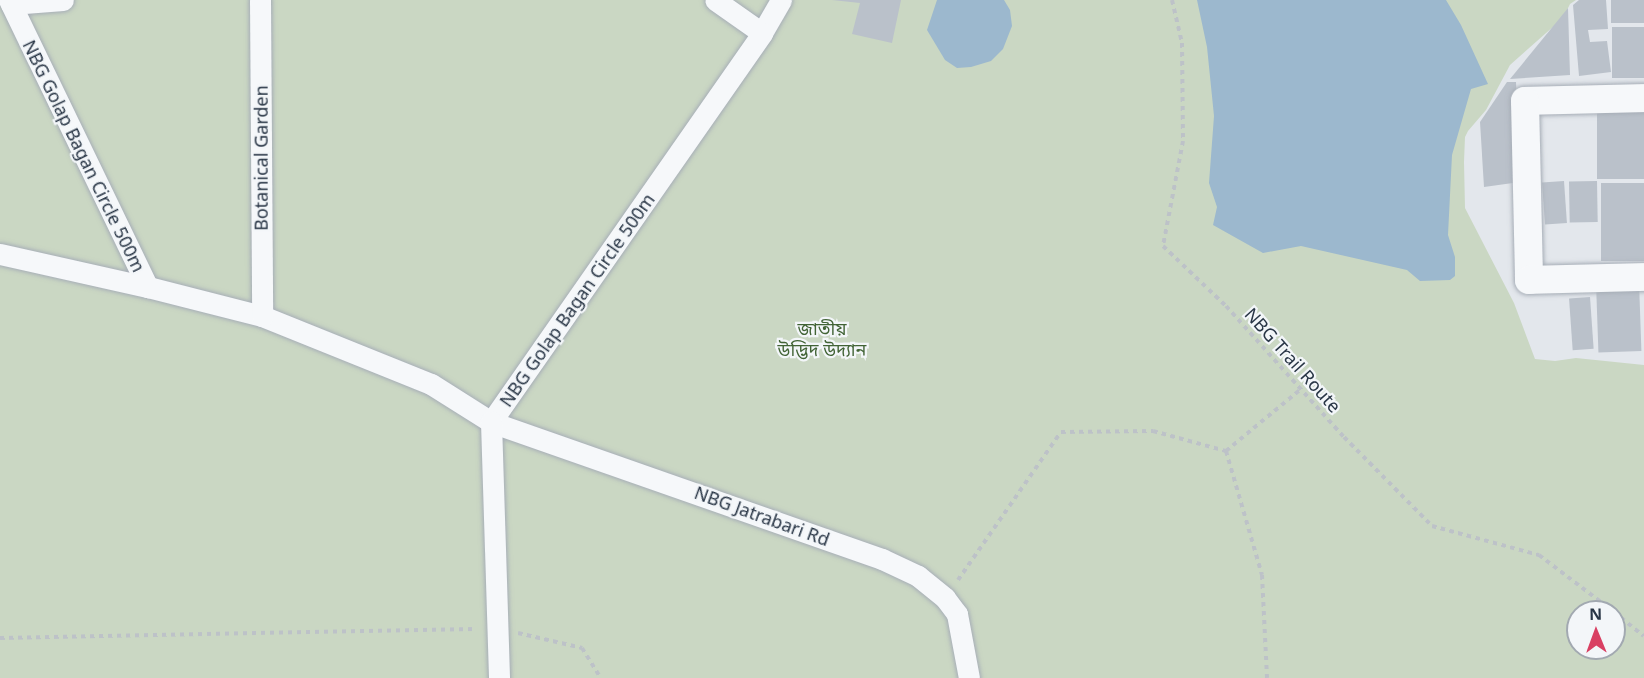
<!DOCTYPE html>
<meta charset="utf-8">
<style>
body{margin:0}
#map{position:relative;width:1644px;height:678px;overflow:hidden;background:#e3e7ec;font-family:"Noto Sans","Noto Sans Bengali",sans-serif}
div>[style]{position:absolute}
.green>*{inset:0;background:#cad7c3}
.water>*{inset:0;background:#9cb8ce}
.building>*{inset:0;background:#bac1ca;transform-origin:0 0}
.path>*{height:4px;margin-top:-2px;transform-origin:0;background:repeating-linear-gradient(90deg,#bdc2c8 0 4.5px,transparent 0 9px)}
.roads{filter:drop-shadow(0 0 2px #a7aeb7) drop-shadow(0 0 2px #a7aeb7)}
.pedestrian>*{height:21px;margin:-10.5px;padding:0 10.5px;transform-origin:10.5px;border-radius:10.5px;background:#f6f8fa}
.minor>*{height:28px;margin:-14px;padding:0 14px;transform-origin:14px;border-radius:14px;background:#f6f8fa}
span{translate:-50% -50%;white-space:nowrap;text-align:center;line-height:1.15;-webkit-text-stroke:4.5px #f3f6f9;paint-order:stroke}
.street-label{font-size:18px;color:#293646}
.park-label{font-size:18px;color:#416335}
.north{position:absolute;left:1566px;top:600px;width:60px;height:60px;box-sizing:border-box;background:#f3f6f9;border:2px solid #a2a9b1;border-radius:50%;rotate:359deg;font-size:16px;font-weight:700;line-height:24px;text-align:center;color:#293646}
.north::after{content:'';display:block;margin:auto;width:21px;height:27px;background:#d94063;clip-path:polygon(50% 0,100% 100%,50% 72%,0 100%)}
</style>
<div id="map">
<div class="green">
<div style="clip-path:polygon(evenodd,0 0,1576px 0,1570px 4px,1563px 18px,1510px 65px,1486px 110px,1468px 131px,1465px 137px,1464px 162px,1465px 208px,1514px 303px,1535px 359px,1555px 361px,1576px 358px,1644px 365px,1644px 678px,0 678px,0 0,1578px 612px,1614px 612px,1614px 648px,1578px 648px,1578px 612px)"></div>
</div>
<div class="water">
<div style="clip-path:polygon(937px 0,1004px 0,1010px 10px,1012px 26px,1003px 49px,991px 61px,971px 67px,957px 68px,945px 60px,927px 30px)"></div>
<div style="clip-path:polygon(1197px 0,1446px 0,1461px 25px,1488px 84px,1471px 89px,1452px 155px,1448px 235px,1455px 257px,1455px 276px,1450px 280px,1420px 281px,1407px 270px,1301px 246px,1263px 253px,1213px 225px,1217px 207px,1209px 183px,1214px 116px,1207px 47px)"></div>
</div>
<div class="building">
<div style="clip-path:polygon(832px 0,901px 0,892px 43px,852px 34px,860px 3px)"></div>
<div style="clip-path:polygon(1579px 0,1606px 0,1608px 29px,1588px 30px,1590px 42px,1607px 41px,1611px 72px,1579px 76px,1573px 5px)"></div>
<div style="left:1611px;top:0;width:33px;height:23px"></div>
<div style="clip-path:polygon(1568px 8px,1570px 75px,1510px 79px)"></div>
<div style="left:1644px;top:27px;width:51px;height:32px;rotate:90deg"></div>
<div style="clip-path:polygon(1507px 82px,1516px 82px,1520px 182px,1484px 187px,1480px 122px)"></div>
<div style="left:1644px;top:102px;width:77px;height:47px;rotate:90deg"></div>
<div style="left:1564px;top:181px;width:42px;height:22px;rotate:86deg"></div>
<div style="left:1597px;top:181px;width:41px;height:28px;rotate:89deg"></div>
<div style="left:1644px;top:183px;width:78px;height:43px;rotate:90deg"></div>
<div style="left:1639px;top:282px;width:69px;height:43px;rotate:88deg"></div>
<div style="left:1590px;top:297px;width:52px;height:21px;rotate:86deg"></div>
</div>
<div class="path">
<div style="left:1172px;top:0;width:44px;rotate:76.9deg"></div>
<div style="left:1182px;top:43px;width:98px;rotate:89.4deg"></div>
<div style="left:1183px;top:141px;width:107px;rotate:100.8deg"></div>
<div style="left:1163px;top:246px;width:87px;rotate:43.6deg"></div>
<div style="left:1226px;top:306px;width:176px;rotate:48deg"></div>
<div style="left:1344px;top:437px;width:125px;rotate:45.3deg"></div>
<div style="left:1432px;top:526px;width:111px;rotate:15.2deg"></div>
<div style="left:1539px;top:555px;width:94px;rotate:37.2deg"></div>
<div style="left:1226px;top:451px;width:97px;rotate:-39.6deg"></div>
<div style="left:958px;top:580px;width:180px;rotate:-55.2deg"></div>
<div style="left:1061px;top:432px;width:92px;rotate:-0.6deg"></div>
<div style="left:1153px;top:431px;width:76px;rotate:15.3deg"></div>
<div style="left:1226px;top:451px;width:129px;rotate:73.8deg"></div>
<div style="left:1262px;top:575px;width:103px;rotate:87.2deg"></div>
<div style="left:1614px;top:612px;width:38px;rotate:39deg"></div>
<div style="left:518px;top:633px;width:66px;rotate:13.2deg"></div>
<div style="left:582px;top:648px;width:36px;rotate:58deg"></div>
<div style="left:0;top:638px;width:475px;rotate:-1.1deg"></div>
</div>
<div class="roads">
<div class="pedestrian">
<div style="left:9px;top:0;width:319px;rotate:64.2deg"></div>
<div style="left:148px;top:287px;width:118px;rotate:14.3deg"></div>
<div style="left:262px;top:316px;width:182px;rotate:21.9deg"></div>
<div style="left:431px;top:384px;width:71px;rotate:32.3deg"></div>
<div style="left:491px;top:422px;width:414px;rotate:19.3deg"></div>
<div style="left:882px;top:559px;width:40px;rotate:25deg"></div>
<div style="left:918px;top:576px;width:35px;rotate:39deg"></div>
<div style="left:945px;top:598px;width:20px;rotate:53deg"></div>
<div style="left:957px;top:614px;width:65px;rotate:79.4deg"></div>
<div style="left:260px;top:0;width:316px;rotate:89.6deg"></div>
<div style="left:11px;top:4px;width:52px;rotate:-4.4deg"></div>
<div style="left:762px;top:33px;width:38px;rotate:-60deg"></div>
<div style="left:0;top:254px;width:152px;rotate:12.6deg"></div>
<div style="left:491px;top:422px;width:474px;rotate:-55.1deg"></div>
<div style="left:762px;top:33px;width:57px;rotate:-144.9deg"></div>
<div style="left:491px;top:422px;width:256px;rotate:88.2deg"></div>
</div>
<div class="minor">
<div style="left:1644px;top:98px;width:119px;rotate:178.6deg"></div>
<div style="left:1525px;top:101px;width:179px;rotate:88.7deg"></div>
<div style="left:1529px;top:280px;width:115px;rotate:-1.5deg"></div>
</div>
</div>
<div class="street-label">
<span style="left:84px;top:156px;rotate:64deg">NBG Golap Bagan Circle 500m</span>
<span style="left:261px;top:158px;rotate:-90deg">Botanical Garden</span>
<span style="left:577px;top:300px;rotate:-55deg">NBG Golap Bagan Circle 500m</span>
<span style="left:1293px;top:360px;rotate:48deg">NBG Trail Route</span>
<span style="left:762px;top:516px;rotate:20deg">NBG Jatrabari Rd</span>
</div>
<div class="park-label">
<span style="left:822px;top:339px">জাতীয়<br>উদ্ভিদ উদ্যান</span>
</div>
<div class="north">N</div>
</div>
